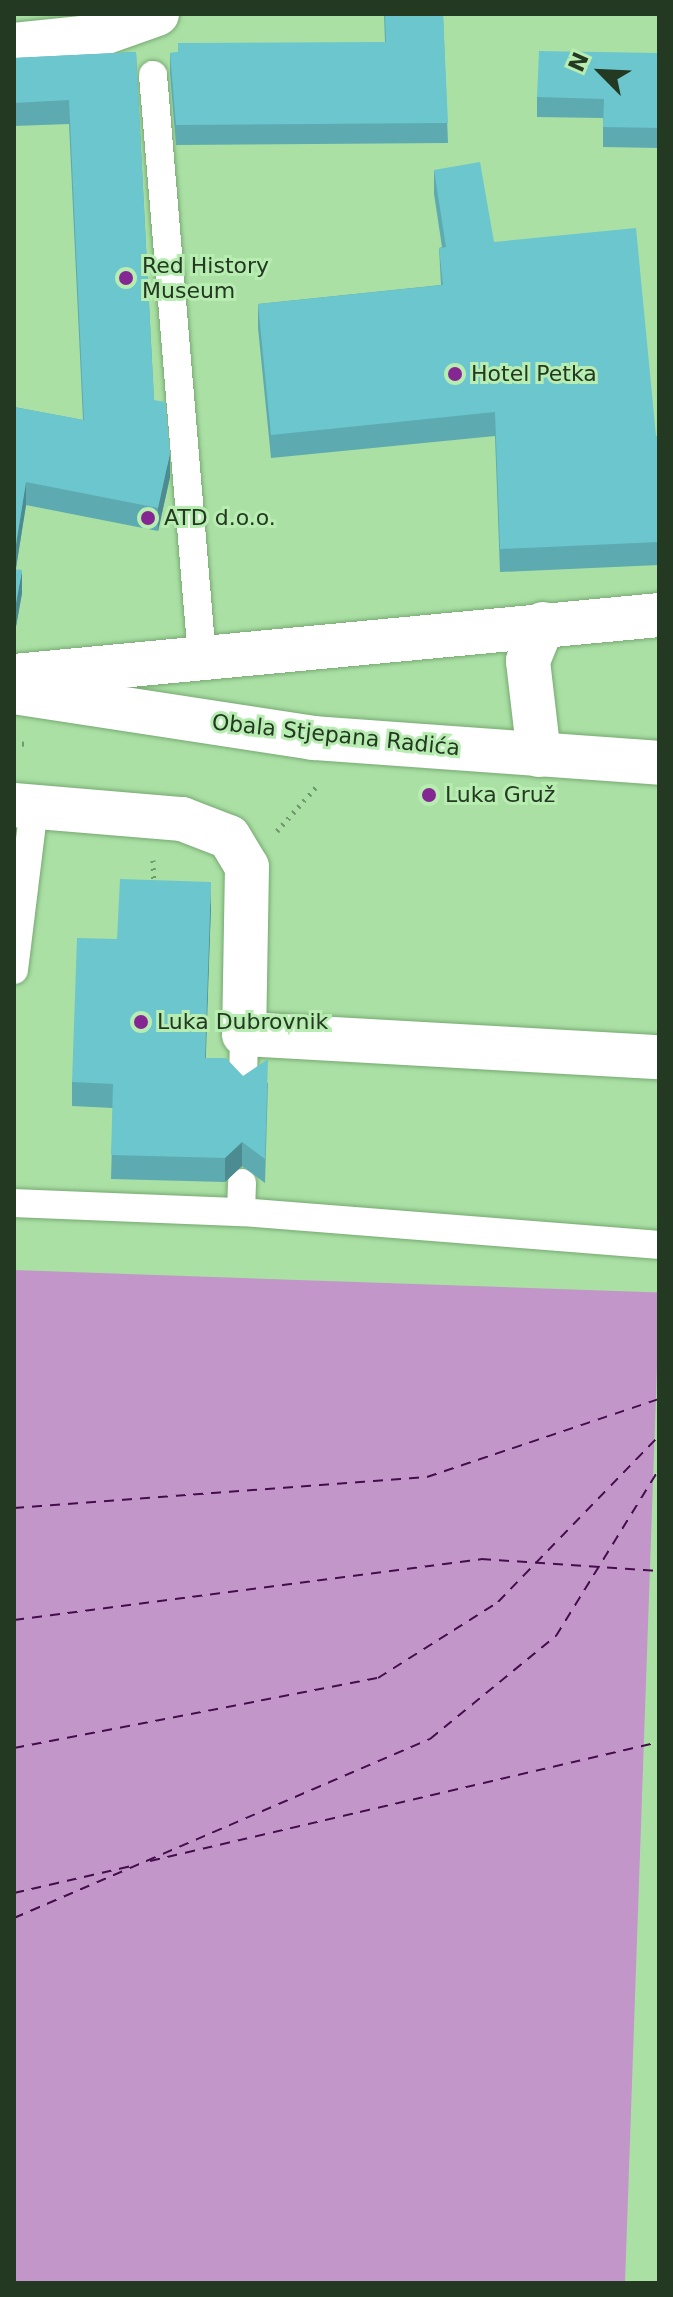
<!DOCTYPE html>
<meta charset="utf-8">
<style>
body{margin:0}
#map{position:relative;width:673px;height:2297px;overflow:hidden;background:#abe0a5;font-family:"DejaVu Sans",sans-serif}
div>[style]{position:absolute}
.water>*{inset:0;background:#c296c9;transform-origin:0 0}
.ferry>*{height:2px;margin-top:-1px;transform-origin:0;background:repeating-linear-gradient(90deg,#430c4b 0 10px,transparent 0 18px)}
.path>*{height:5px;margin-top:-2.5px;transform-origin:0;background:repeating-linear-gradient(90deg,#72996d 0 2px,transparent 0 8px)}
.roads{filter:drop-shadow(0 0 2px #76a971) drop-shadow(0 0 2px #76a971)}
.lane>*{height:28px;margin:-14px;padding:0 14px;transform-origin:14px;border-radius:14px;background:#fff}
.street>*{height:44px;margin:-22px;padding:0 22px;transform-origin:22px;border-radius:22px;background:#fff}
.secondary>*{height:44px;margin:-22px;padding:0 22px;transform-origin:22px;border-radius:22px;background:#fff}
.wall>*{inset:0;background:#5daab0}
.shaded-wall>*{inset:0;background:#4c8b90}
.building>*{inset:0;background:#6cc6cd}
.dots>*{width:22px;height:22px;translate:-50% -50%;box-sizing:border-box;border:4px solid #b8edb2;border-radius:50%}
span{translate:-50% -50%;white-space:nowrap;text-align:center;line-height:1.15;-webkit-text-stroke:6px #b8edb2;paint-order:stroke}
.poi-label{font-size:22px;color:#243922}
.left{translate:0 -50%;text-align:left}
.street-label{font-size:22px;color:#243922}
.frame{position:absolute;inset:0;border:16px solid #243922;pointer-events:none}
.north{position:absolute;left:561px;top:32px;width:80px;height:80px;-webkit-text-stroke:6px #b8edb2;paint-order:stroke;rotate:294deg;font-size:22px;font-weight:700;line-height:32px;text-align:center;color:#243922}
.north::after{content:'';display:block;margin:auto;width:28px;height:36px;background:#243922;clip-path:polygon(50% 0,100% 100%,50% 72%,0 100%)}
</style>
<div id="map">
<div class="water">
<div style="left:14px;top:1270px;width:646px;height:1013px;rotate:2deg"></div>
</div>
<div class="ferry">
<div style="left:14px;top:1508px;width:414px;rotate:-4.3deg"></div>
<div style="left:427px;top:1477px;width:245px;rotate:-18.6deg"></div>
<div style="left:14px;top:1620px;width:471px;rotate:-7.4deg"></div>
<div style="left:481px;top:1559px;width:178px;rotate:3.9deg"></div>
<div style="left:14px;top:1748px;width:371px;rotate:-10.9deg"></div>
<div style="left:378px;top:1678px;width:142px;rotate:-32.3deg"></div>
<div style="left:498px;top:1602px;width:231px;rotate:-45.9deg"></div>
<div style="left:150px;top:1861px;width:523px;rotate:-13.16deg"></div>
<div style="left:14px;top:1893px;width:125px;rotate:-12.9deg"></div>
<div style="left:14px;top:1918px;width:453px;rotate:-23.3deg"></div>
<div style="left:430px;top:1739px;width:163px;rotate:-39.3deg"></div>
<div style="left:556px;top:1636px;width:196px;rotate:-58.3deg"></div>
</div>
<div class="path">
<div style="left:14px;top:743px;width:14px;rotate:4deg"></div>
<div style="left:277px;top:831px;width:59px;rotate:-48.4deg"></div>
<div style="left:153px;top:860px;width:25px;rotate:88deg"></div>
</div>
<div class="roads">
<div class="lane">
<div style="left:153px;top:75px;width:584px;rotate:85.19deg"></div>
<div style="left:14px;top:970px;width:164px;rotate:-83deg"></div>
<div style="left:243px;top:1083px;width:49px;rotate:-88.8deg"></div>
<div style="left:14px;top:1203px;width:227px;rotate:2.3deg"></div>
<div style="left:241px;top:1212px;width:419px;rotate:4.5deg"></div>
<div style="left:241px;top:1212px;width:29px;rotate:-88deg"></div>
</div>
<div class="street">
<div style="left:14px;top:805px;width:169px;rotate:4.8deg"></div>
<div style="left:182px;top:819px;width:50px;rotate:21deg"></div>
<div style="left:229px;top:837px;width:35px;rotate:59deg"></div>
<div style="left:247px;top:867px;width:167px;rotate:91deg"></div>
<div style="left:244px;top:1034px;width:416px;rotate:3.2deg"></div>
</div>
<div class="secondary">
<div style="left:14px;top:45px;width:78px;rotate:-5.9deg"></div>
<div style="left:92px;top:37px;width:69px;rotate:-19.5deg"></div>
<div style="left:14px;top:676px;width:648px;rotate:-5.4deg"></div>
<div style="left:14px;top:692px;width:303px;rotate:8.7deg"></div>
<div style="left:313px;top:738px;width:347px;rotate:4.1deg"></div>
<div style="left:539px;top:755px;width:95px;rotate:-96.7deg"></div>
<div style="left:528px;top:661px;width:40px;rotate:-68deg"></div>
</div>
</div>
<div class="wall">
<div style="clip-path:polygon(384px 14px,443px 14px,448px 143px,176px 145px,170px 73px,170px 53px,385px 42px)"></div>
<div style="clip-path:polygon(136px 52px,154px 400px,170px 477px,158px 531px,26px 505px,16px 569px,22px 593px,15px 632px,14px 632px,14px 407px,83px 420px,69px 124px,14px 126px,14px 58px)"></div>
<div style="clip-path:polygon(659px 53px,659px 148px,603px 147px,603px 118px,537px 117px,537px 97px)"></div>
<div style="clip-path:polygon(434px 170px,656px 436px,659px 436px,659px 565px,500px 572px,495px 436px,271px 458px,258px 328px,258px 304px,441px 285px,439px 248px,442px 247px,434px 194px)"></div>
<div style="clip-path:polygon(211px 905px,205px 1058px,243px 1076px,268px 1083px,265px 1183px,242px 1166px,225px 1182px,111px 1179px,113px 1108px,72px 1106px,72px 1082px,117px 939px)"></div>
</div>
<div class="shaded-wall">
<div style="clip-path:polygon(170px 453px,170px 477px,158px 531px,158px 508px)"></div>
<div style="clip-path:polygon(26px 482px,26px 505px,14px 580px,14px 557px)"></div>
<div style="clip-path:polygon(22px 570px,22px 593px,15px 632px,15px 609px)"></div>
<div style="clip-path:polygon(211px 882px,211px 905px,205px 1082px,205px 1058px)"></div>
<div style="clip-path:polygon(242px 1142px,242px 1166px,225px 1182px,225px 1158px)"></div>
</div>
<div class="building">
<div style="clip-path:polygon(385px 14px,443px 14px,448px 123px,176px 125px,170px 53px,178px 52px,178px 43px,386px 42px)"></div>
<div style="clip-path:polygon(539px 51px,659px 53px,659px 128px,603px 127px,604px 99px,537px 97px)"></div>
<div style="clip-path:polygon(136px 52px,154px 400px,165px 402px,170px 453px,158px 508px,26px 482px,14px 557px,14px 407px,84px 420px,69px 100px,14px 103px,14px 58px)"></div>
<div style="clip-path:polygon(480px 162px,494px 242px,636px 228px,656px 436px,659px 436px,659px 542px,500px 549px,495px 412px,271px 435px,258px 304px,443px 285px,439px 248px,446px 247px,434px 170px)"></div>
<div style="clip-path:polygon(14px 569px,22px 570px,15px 609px,14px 609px)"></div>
<div style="clip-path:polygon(120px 879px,211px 882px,205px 1058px,226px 1058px,243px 1076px,268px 1059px,265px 1159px,242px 1142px,225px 1158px,111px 1155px,113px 1084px,72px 1082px,77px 938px,117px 939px)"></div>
</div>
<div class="dots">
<div style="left:126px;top:278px;background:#852793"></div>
<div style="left:455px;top:374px;background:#852793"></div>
<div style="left:148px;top:518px;background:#852793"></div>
<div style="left:429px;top:795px;background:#852793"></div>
<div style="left:141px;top:1022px;background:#852793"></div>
</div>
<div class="poi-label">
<span class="left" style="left:142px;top:278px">Red History<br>Museum</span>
<span class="left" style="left:471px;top:374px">Hotel Petka</span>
<span class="left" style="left:164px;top:518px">ATD d.o.o.</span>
<span class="left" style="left:445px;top:795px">Luka Gruž</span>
<span class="left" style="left:157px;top:1022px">Luka Dubrovnik</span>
</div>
<div class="street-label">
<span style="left:336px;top:735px;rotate:6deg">Obala Stjepana Radića</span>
</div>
<div class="frame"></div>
<div class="north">N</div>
</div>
